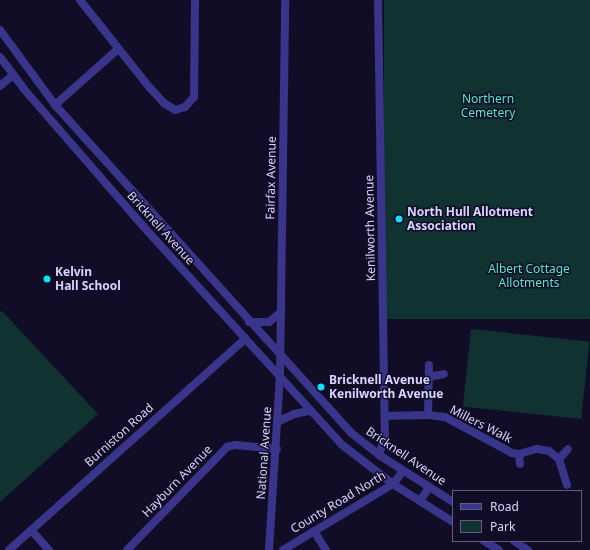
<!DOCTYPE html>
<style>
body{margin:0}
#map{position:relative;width:590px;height:550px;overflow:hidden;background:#120d27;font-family:"Noto Sans",sans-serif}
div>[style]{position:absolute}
.green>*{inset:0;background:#103231;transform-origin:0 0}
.minor>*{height:8px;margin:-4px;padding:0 4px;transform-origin:4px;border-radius:4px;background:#39358a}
.dots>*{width:11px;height:11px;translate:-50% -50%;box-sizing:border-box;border:2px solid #120d27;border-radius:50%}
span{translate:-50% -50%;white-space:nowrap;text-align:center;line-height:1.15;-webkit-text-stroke:3px #120d27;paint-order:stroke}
.park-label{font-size:12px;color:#56e8c5}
.street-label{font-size:12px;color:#d9d4ff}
.poi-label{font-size:12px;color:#d9d4ff;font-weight:700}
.left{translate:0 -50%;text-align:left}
.legend{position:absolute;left:452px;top:490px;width:130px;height:52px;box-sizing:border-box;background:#120d27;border:1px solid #625d7d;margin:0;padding:5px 7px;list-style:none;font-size:12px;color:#d9d4ff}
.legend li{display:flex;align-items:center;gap:8px;height:20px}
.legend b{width:20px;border:1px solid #625d7d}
</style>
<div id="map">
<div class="green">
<div style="left:384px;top:0;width:206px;height:319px"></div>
<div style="clip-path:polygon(2px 311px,98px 414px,0 502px,0 312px)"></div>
<div style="left:471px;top:329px;width:119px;height:78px;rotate:6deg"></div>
</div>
<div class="minor">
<div style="left:80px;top:0;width:112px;rotate:51.5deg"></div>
<div style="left:150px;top:88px;width:21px;rotate:47deg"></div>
<div style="left:164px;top:103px;width:13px;rotate:32deg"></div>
<div style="left:175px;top:110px;width:10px;rotate:-17deg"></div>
<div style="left:185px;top:107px;width:13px;rotate:-48deg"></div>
<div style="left:194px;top:97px;width:97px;rotate:-89.4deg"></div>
<div style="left:378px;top:0;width:436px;rotate:89.1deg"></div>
<div style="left:385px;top:436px;width:20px;rotate:108deg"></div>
<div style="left:0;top:30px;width:93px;rotate:53.7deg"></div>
<div style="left:55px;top:105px;width:440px;rotate:47.9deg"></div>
<div style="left:350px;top:432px;width:37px;rotate:38deg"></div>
<div style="left:379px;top:455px;width:88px;rotate:32.4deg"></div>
<div style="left:0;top:57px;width:39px;rotate:53deg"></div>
<div style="left:23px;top:88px;width:181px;rotate:49deg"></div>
<div style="left:142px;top:225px;width:296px;rotate:47.7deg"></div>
<div style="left:341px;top:444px;width:66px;rotate:37.6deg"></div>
<div style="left:393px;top:484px;width:71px;rotate:32.3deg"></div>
<div style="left:0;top:86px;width:17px;rotate:-40deg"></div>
<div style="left:55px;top:105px;width:84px;rotate:-41.6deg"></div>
<div style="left:249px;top:322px;width:20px"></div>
<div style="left:269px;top:322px;width:16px;rotate:-40deg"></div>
<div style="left:429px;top:377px;width:15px;rotate:-11deg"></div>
<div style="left:428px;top:415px;width:50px;rotate:-88.9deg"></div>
<div style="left:385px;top:416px;width:43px;rotate:-1.3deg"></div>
<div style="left:428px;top:415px;width:17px;rotate:7deg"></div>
<div style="left:445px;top:417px;width:76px;rotate:28.2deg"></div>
<div style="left:512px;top:453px;width:7px;rotate:8deg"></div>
<div style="left:519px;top:454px;width:19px;rotate:-16deg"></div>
<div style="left:537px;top:449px;width:12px;rotate:9deg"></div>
<div style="left:549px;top:451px;width:13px;rotate:39deg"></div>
<div style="left:559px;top:459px;width:27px;rotate:73deg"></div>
<div style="left:279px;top:421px;width:17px;rotate:-25deg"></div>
<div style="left:294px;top:414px;width:16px;rotate:-11deg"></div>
<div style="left:519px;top:454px;width:10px;rotate:84deg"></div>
<div style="left:559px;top:459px;width:13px;rotate:-48deg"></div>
<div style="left:420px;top:501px;width:17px;rotate:-57deg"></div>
<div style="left:31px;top:530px;width:27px;rotate:48deg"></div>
<div style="left:314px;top:531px;width:22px;rotate:58deg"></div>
<div style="left:484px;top:541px;width:17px;rotate:31deg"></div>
<div style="left:514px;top:541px;width:17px;rotate:33deg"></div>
<div style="left:9px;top:550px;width:317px;rotate:-41.8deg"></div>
<div style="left:127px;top:550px;width:144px;rotate:-45.8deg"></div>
<div style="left:227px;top:447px;width:8px;rotate:-14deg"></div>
<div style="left:235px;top:445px;width:42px;rotate:5.4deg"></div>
<div style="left:269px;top:550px;width:175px;rotate:-86.4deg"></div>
<div style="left:280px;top:375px;width:375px;rotate:-89.2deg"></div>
<div style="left:283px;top:550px;width:128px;rotate:-31deg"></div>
<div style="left:393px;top:484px;width:16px;rotate:-52deg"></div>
</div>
<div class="dots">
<div style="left:399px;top:219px;background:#00e3ff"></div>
<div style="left:47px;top:279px;background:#00e3ff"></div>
<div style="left:321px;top:387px;background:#00e3ff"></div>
</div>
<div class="park-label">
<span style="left:488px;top:106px">Northern<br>Cemetery</span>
<span style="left:529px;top:276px">Albert Cottage<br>Allotments</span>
</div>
<div class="street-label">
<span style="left:271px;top:178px;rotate:-89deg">Fairfax Avenue</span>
<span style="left:161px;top:228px;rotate:48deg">Bricknell Avenue</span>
<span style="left:370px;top:228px;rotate:-91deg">Kenilworth Avenue</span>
<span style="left:481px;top:424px;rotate:27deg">Millers Walk</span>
<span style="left:119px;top:435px;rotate:-42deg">Burniston Road</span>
<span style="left:264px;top:453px;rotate:-86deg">National Avenue</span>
<span style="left:406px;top:456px;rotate:34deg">Bricknell Avenue</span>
<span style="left:177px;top:481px;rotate:-46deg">Hayburn Avenue</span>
<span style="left:338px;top:502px;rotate:-31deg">County Road North</span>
</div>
<div class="poi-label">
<span class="left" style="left:407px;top:219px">North Hull Allotment<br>Association</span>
<span class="left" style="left:55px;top:279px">Kelvin<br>Hall School</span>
<span class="left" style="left:329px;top:387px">Bricknell Avenue<br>Kenilworth Avenue</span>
</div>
<ul class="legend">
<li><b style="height:5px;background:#39358a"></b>Road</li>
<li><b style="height:11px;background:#103231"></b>Park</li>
</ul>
</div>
